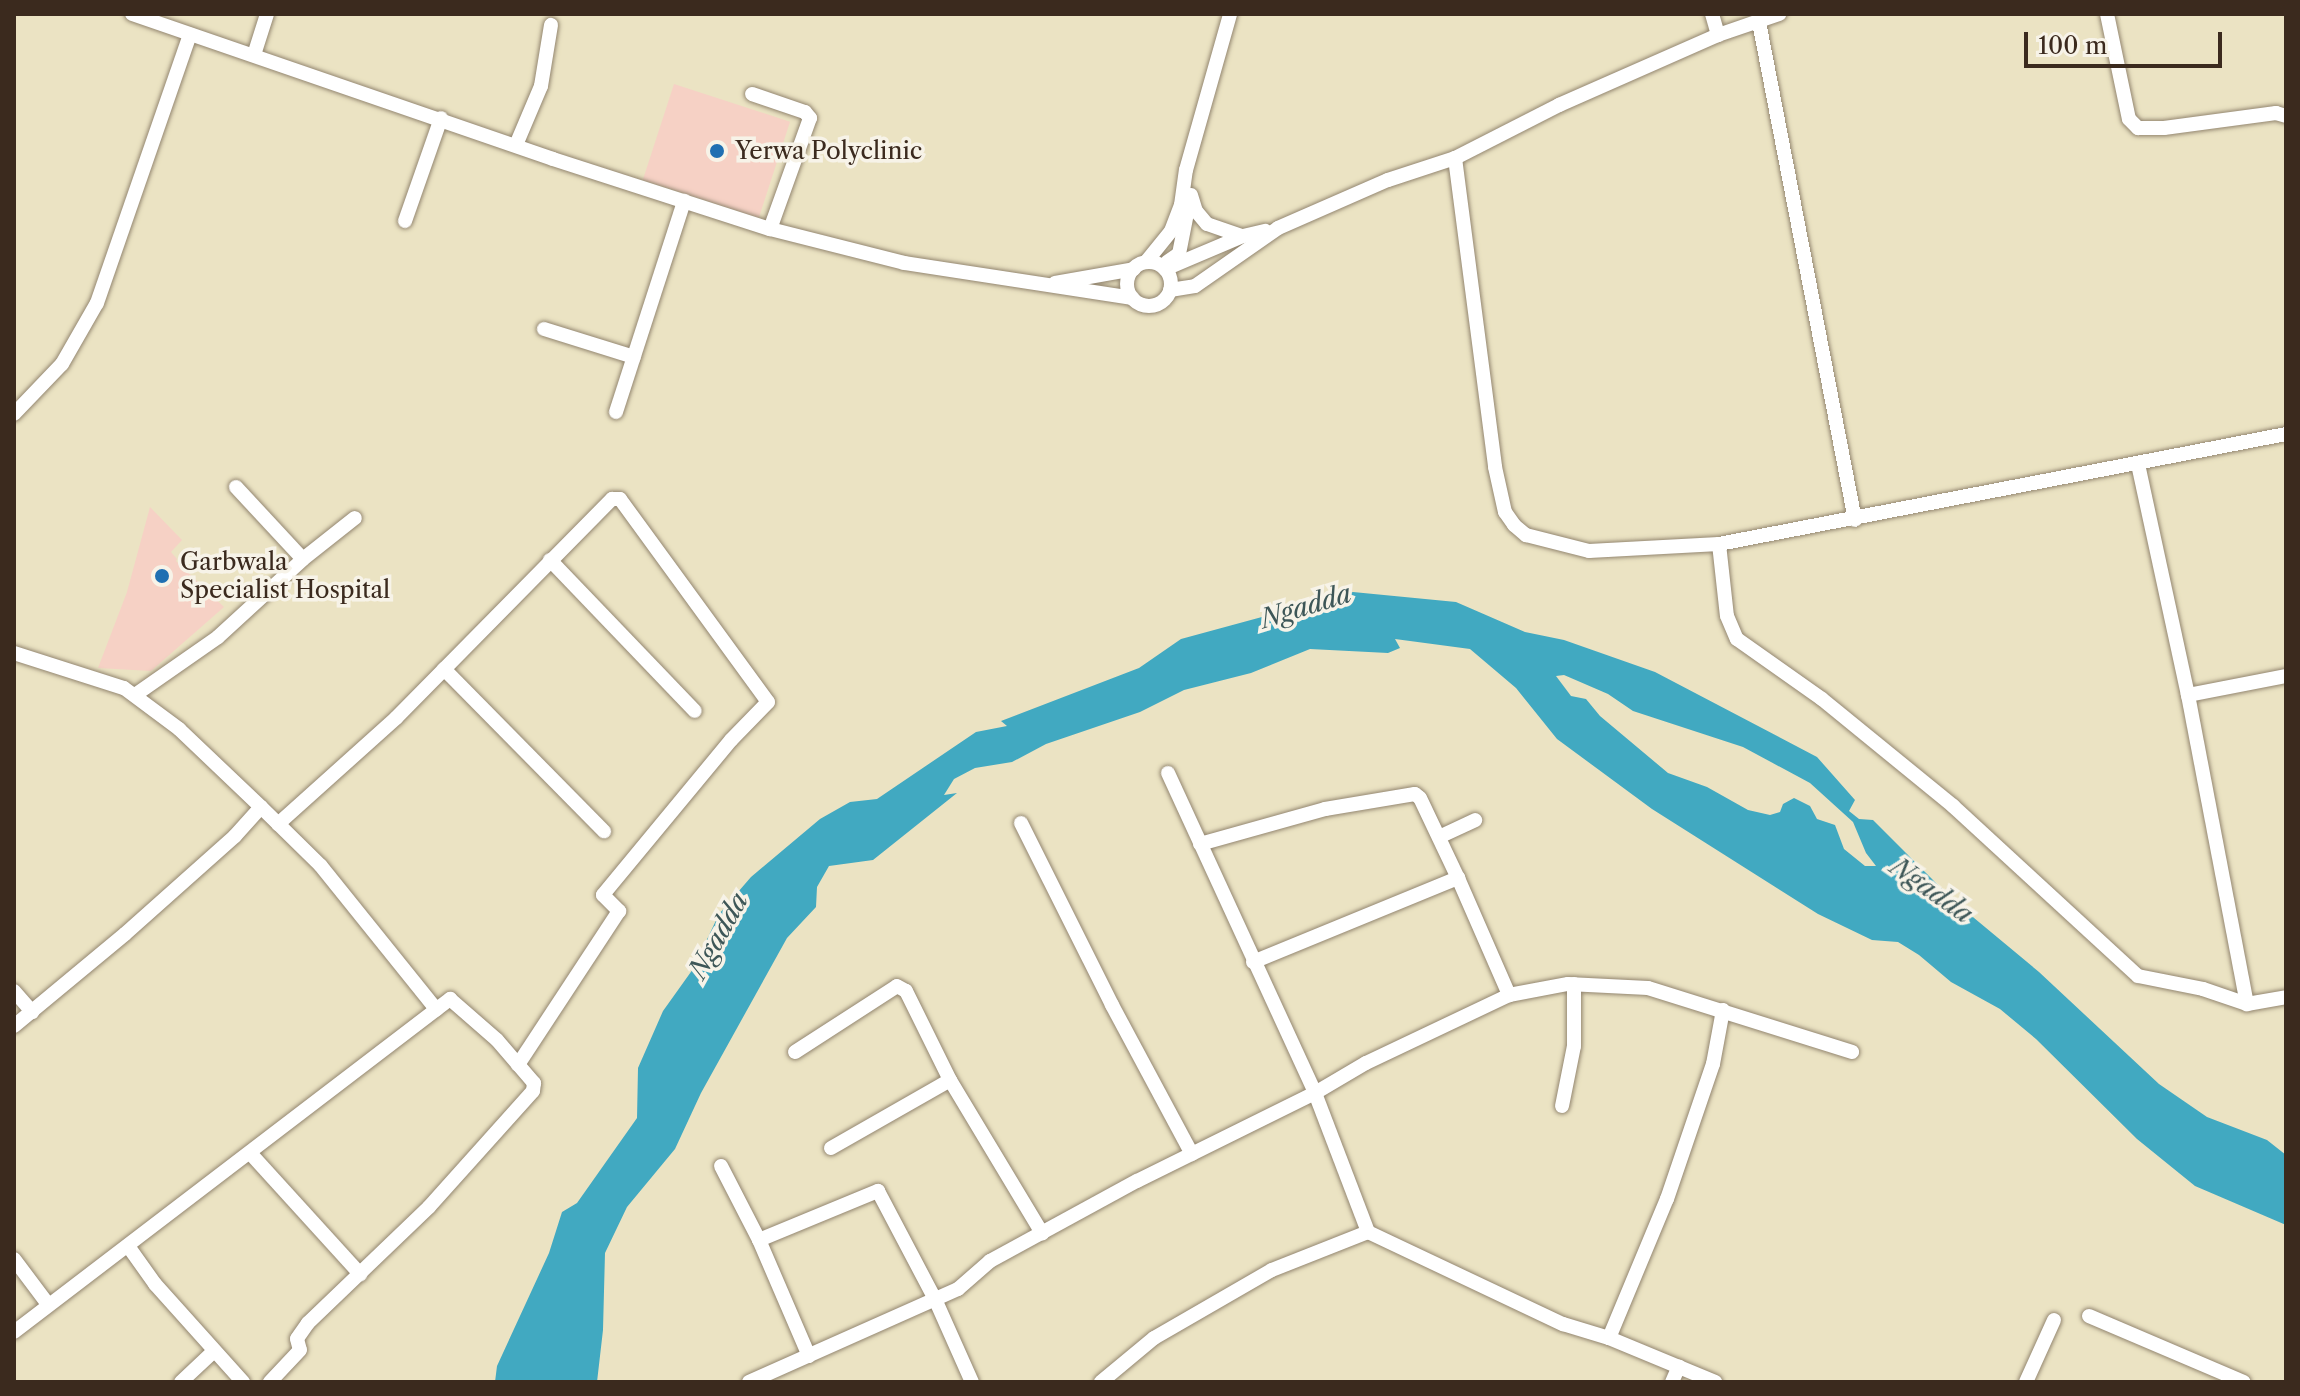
<!DOCTYPE html>
<style>
body{margin:0}
#map{position:relative;width:2300px;height:1396px;overflow:hidden;background:#ebe3c3;font-family:"Libre Caslon Text",serif}
div>[style]{position:absolute}
.built>*{inset:0;background:#f6d1c5;transform-origin:0 0}
.water>*{inset:0;background:#41a9c1}
.roads{filter:drop-shadow(0 0 2px #938670) drop-shadow(0 0 2px #938670)}
.minor>*{height:14px;margin:-7px;padding:0 7px;transform-origin:7px;border-radius:7px;background:#fff}
.minor>.ring{margin:-7px;padding:0;box-sizing:content-box;background:none;border:14px solid #fff;border-radius:50%}
.dots>*{width:22px;height:22px;translate:-50% -50%;box-sizing:border-box;border:4px solid #f7f3e8;border-radius:50%}
span{translate:-50% -50%;white-space:nowrap;text-align:center;line-height:1.15;-webkit-text-stroke:7px #f7f3e8;paint-order:stroke}
.poi-label{font-size:24px;color:#3b2a1e}
.left{translate:0 -50%;text-align:left}
.water-label{font-size:26px;color:#3d5657;font-style:italic}
.frame{position:absolute;inset:0;border:16px solid #3b2a1e;pointer-events:none}
.scale{position:absolute;left:2024px;top:32px;width:198px;height:36px;box-sizing:border-box;border:4px solid #3b2a1e;border-top:0;padding-left:10px;font-size:24px;line-height:28px;white-space:nowrap;color:#3b2a1e;-webkit-text-stroke:6px #f7f3e8;paint-order:stroke}
</style>
<div id="map">
<div class="built">
<div style="left:674px;top:84px;width:122px;height:101px;rotate:18deg"></div>
<div style="clip-path:polygon(150px 507px,182px 540px,171px 552px,177px 559px,176px 561px,224px 607px,151px 671px,98px 668px,127px 592px)"></div>
</div>
<div class="water">
<div style="clip-path:polygon(evenodd,1353px 592px,1456px 602px,1525px 632px,1564px 640px,1655px 672px,1817px 757px,1855px 800px,1849px 811px,1859px 819px,1873px 820px,1956px 903px,2039px 972px,2159px 1084px,2207px 1117px,2267px 1140px,2286px 1155px,2286px 1225px,2195px 1186px,2137px 1139px,2036px 1039px,2000px 1009px,1951px 982px,1919px 955px,1898px 942px,1872px 940px,1818px 914px,1652px 809px,1557px 739px,1516px 688px,1470px 649px,1395px 639px,1400px 648px,1388px 653px,1310px 649px,1251px 673px,1184px 690px,1140px 712px,1046px 744px,1012px 762px,975px 768px,954px 779px,944px 795px,957px 793px,873px 860px,829px 866px,817px 887px,816px 907px,787px 938px,701px 1093px,675px 1149px,627px 1207px,605px 1253px,603px 1330px,597px 1382px,495px 1382px,497px 1366px,549px 1253px,562px 1212px,577px 1203px,637px 1118px,638px 1068px,663px 1011px,693px 969px,719px 914px,751px 877px,820px 819px,850px 802px,877px 799px,976px 732px,1007px 726px,1001px 721px,1139px 668px,1181px 639px,1353px 592px,1564px 675px,1608px 694px,1633px 711px,1743px 747px,1810px 783px,1853px 822px,1866px 853px,1876px 866px,1865px 866px,1844px 849px,1835px 825px,1817px 819px,1810px 806px,1794px 798px,1783px 804px,1780px 812px,1770px 815px,1748px 810px,1707px 787px,1668px 773px,1600px 716px,1586px 699px,1571px 696px,1556px 676px,1564px 675px)"></div>
</div>
<div class="roads">
<div class="minor">
<div style="left:132px;top:14px;width:445px;rotate:19deg"></div>
<div style="left:553px;top:159px;width:228px;rotate:17.9deg"></div>
<div style="left:770px;top:229px;width:138px;rotate:14.2deg"></div>
<div style="left:904px;top:263px;width:231px;rotate:8.7deg"></div>
<div style="left:1712px;top:14px;width:22px;rotate:74deg"></div>
<div style="left:2107px;top:14px;width:107px;rotate:78.2deg"></div>
<div style="left:2129px;top:119px;width:13px;rotate:45deg"></div>
<div style="left:2138px;top:128px;width:26px"></div>
<div style="left:2164px;top:128px;width:113px;rotate:-7.6deg"></div>
<div style="left:2276px;top:113px;width:10px;rotate:17deg"></div>
<div style="left:1759px;top:22px;width:507px;rotate:79.09deg"></div>
<div style="left:254px;top:55px;width:43px;rotate:-72.4deg"></div>
<div style="left:752px;top:94px;width:56px;rotate:18.8deg"></div>
<div style="left:805px;top:112px;width:8px;rotate:50deg"></div>
<div style="left:810px;top:118px;width:118px;rotate:109.8deg"></div>
<div style="left:516px;top:145px;width:64px;rotate:-67deg"></div>
<div style="left:541px;top:86px;width:62px;rotate:-80.7deg"></div>
<div style="left:1455px;top:158px;width:312px;rotate:82.6deg"></div>
<div style="left:1495px;top:467px;width:46px;rotate:77.5deg"></div>
<div style="left:1505px;top:512px;width:16px;rotate:55deg"></div>
<div style="left:1514px;top:525px;width:16px;rotate:40deg"></div>
<div style="left:1526px;top:535px;width:65px;rotate:14.3deg"></div>
<div style="left:1589px;top:551px;width:130px;rotate:-3.1deg"></div>
<div style="left:1719px;top:544px;width:578px;rotate:-10.98deg"></div>
<div style="left:1191px;top:195px;width:17px;rotate:73deg"></div>
<div style="left:1196px;top:211px;width:17px;rotate:50deg"></div>
<div style="left:1207px;top:224px;width:37px;rotate:19deg"></div>
<div style="left:405px;top:221px;width:109px;rotate:-70.7deg"></div>
<div style="left:1146px;top:262px;width:40px;rotate:-51deg"></div>
<div style="left:1171px;top:231px;width:28px;rotate:-69deg"></div>
<div style="left:1181px;top:205px;width:35px;rotate:-82deg"></div>
<div style="left:1186px;top:170px;width:162px;rotate:-74.2deg"></div>
<div style="left:1167px;top:262px;width:14px;rotate:-34deg"></div>
<div style="left:1179px;top:254px;width:57px;rotate:-78.9deg"></div>
<div class="ring" style="left:1127px;top:262px;width:30px;height:30px"></div>
<div style="left:1165px;top:269px;width:85px;rotate:-22.9deg"></div>
<div style="left:1243px;top:236px;width:23px;rotate:-13deg"></div>
<div style="left:1055px;top:283px;width:80px;rotate:-10deg"></div>
<div style="left:1170px;top:290px;width:25px;rotate:-9deg"></div>
<div style="left:1195px;top:286px;width:101px;rotate:-34.9deg"></div>
<div style="left:1278px;top:228px;width:120px;rotate:-23.6deg"></div>
<div style="left:1388px;top:180px;width:71px;rotate:-18.2deg"></div>
<div style="left:1455px;top:158px;width:117px;rotate:-27deg"></div>
<div style="left:1559px;top:105px;width:174px;rotate:-23.8deg"></div>
<div style="left:1718px;top:35px;width:65px;rotate:-19deg"></div>
<div style="left:544px;top:329px;width:94px;rotate:17.3deg"></div>
<div style="left:616px;top:412px;width:222px;rotate:-72.1deg"></div>
<div style="left:14px;top:414px;width:69px;rotate:-46.2deg"></div>
<div style="left:62px;top:364px;width:70px;rotate:-60.2deg"></div>
<div style="left:97px;top:303px;width:284px;rotate:-70.9deg"></div>
<div style="left:2138px;top:464px;width:236px;rotate:77.8deg"></div>
<div style="left:2188px;top:695px;width:315px;rotate:79.2deg"></div>
<div style="left:236px;top:487px;width:98px;rotate:47.1deg"></div>
<div style="left:1719px;top:544px;width:72px;rotate:83.7deg"></div>
<div style="left:1727px;top:616px;width:25px;rotate:67deg"></div>
<div style="left:1737px;top:639px;width:104px;rotate:35.2deg"></div>
<div style="left:1822px;top:699px;width:169px;rotate:39.2deg"></div>
<div style="left:1953px;top:806px;width:251px;rotate:42.6deg"></div>
<div style="left:2138px;top:976px;width:66px;rotate:11.3deg"></div>
<div style="left:2203px;top:989px;width:46px;rotate:18.8deg"></div>
<div style="left:2247px;top:1004px;width:40px;rotate:-10deg"></div>
<div style="left:550px;top:560px;width:209px;rotate:46.2deg"></div>
<div style="left:14px;top:653px;width:115px;rotate:17.7deg"></div>
<div style="left:124px;top:688px;width:69px;rotate:36.7deg"></div>
<div style="left:179px;top:729px;width:113px;rotate:43.6deg"></div>
<div style="left:261px;top:807px;width:39px;rotate:132deg"></div>
<div style="left:235px;top:836px;width:147px;rotate:138.3deg"></div>
<div style="left:125px;top:934px;width:144px;rotate:140.3deg"></div>
<div style="left:444px;top:669px;width:228px;rotate:45.4deg"></div>
<div style="left:135px;top:695px;width:101px;rotate:-34.9deg"></div>
<div style="left:218px;top:637px;width:115px;rotate:-42.5deg"></div>
<div style="left:303px;top:559px;width:66px;rotate:-38.3deg"></div>
<div style="left:2188px;top:695px;width:100px;rotate:-11deg"></div>
<div style="left:1168px;top:773px;width:352px;rotate:65.3deg"></div>
<div style="left:1315px;top:1093px;width:149px;rotate:69.1deg"></div>
<div style="left:1368px;top:1232px;width:216px;rotate:25.3deg"></div>
<div style="left:1563px;top:1324px;width:48px;rotate:16.9deg"></div>
<div style="left:1609px;top:1338px;width:115px;rotate:22.5deg"></div>
<div style="left:261px;top:807px;width:84px;rotate:44.5deg"></div>
<div style="left:321px;top:866px;width:184px;rotate:51.2deg"></div>
<div style="left:1021px;top:823px;width:203px;rotate:63.4deg"></div>
<div style="left:1112px;top:1005px;width:169px;rotate:61.8deg"></div>
<div style="left:278px;top:824px;width:159px;rotate:-41.9deg"></div>
<div style="left:396px;top:718px;width:308px;rotate:-45.4deg"></div>
<div style="left:612px;top:499px;width:8px"></div>
<div style="left:620px;top:499px;width:251px;rotate:53.9deg"></div>
<div style="left:768px;top:702px;width:53px;rotate:134.2deg"></div>
<div style="left:731px;top:740px;width:201px;rotate:129.6deg"></div>
<div style="left:603px;top:895px;width:23px;rotate:45deg"></div>
<div style="left:619px;top:911px;width:184px;rotate:123.3deg"></div>
<div style="left:1439px;top:837px;width:40px;rotate:-25deg"></div>
<div style="left:1200px;top:844px;width:130px;rotate:-15.6deg"></div>
<div style="left:1325px;top:809px;width:91px;rotate:-9.5deg"></div>
<div style="left:1415px;top:794px;width:6px;rotate:39deg"></div>
<div style="left:1420px;top:798px;width:89px;rotate:64.6deg"></div>
<div style="left:1458px;top:878px;width:128px;rotate:66.4deg"></div>
<div style="left:1253px;top:962px;width:222px;rotate:-22.3deg"></div>
<div style="left:14px;top:991px;width:28px;rotate:49deg"></div>
<div style="left:795px;top:1052px;width:121px;rotate:-32.9deg"></div>
<div style="left:897px;top:986px;width:10px;rotate:29deg"></div>
<div style="left:906px;top:991px;width:99px;rotate:63.7deg"></div>
<div style="left:950px;top:1080px;width:179px;rotate:59deg"></div>
<div style="left:1562px;top:1106px;width:61px;rotate:-78.7deg"></div>
<div style="left:1574px;top:1046px;width:62px;rotate:-90deg"></div>
<div style="left:831px;top:1148px;width:137px;rotate:-29.7deg"></div>
<div style="left:250px;top:1153px;width:164px;rotate:47.7deg"></div>
<div style="left:721px;top:1166px;width:83px;rotate:62.8deg"></div>
<div style="left:128px;top:1246px;width:47px;rotate:54.6deg"></div>
<div style="left:155px;top:1284px;width:132px;rotate:48.1deg"></div>
<div style="left:14px;top:1259px;width:55px;rotate:53.1deg"></div>
<div style="left:2089px;top:1316px;width:168px;rotate:23.1deg"></div>
<div style="left:14px;top:1332px;width:549px;rotate:-37.37deg"></div>
<div style="left:450px;top:999px;width:62px;rotate:41.1deg"></div>
<div style="left:497px;top:1040px;width:57px;rotate:49.3deg"></div>
<div style="left:534px;top:1083px;width:8px;rotate:97deg"></div>
<div style="left:533px;top:1091px;width:156px;rotate:131.9deg"></div>
<div style="left:429px;top:1207px;width:168px;rotate:136.2deg"></div>
<div style="left:308px;top:1323px;width:19px;rotate:125deg"></div>
<div style="left:297px;top:1339px;width:11px;rotate:75deg"></div>
<div style="left:300px;top:1350px;width:44px;rotate:133.2deg"></div>
<div style="left:1609px;top:1338px;width:151px;rotate:-67.4deg"></div>
<div style="left:1667px;top:1199px;width:143px;rotate:-71.2deg"></div>
<div style="left:1713px;top:1064px;width:55px;rotate:-79.5deg"></div>
<div style="left:809px;top:1356px;width:126px;rotate:-113.3deg"></div>
<div style="left:759px;top:1240px;width:129px;rotate:-22.4deg"></div>
<div style="left:878px;top:1191px;width:122px;rotate:62.2deg"></div>
<div style="left:935px;top:1299px;width:91px;rotate:66deg"></div>
<div style="left:181px;top:1382px;width:44px;rotate:-43.2deg"></div>
<div style="left:749px;top:1382px;width:229px;rotate:-24deg"></div>
<div style="left:958px;top:1289px;width:43px;rotate:-41.2deg"></div>
<div style="left:990px;top:1261px;width:167px;rotate:-28.6deg"></div>
<div style="left:1137px;top:1181px;width:199px;rotate:-26.3deg"></div>
<div style="left:1315px;top:1093px;width:59px;rotate:-30.5deg"></div>
<div style="left:1366px;top:1063px;width:158px;rotate:-25.4deg"></div>
<div style="left:1509px;top:995px;width:60px;rotate:-10.6deg"></div>
<div style="left:1568px;top:984px;width:80px;rotate:2.9deg"></div>
<div style="left:1648px;top:988px;width:214px;rotate:17.4deg"></div>
<div style="left:1101px;top:1382px;width:69px;rotate:-39.7deg"></div>
<div style="left:1154px;top:1338px;width:136px;rotate:-30deg"></div>
<div style="left:1272px;top:1270px;width:103px;rotate:-21.6deg"></div>
<div style="left:1672px;top:1382px;width:17px;rotate:-66deg"></div>
<div style="left:2026px;top:1382px;width:68px;rotate:-65.7deg"></div>
</div>
</div>
<div class="dots">
<div style="left:717px;top:151px;background:#1f6fb2"></div>
<div style="left:162px;top:576px;background:#1f6fb2"></div>
</div>
<div class="poi-label">
<span class="left" style="left:735px;top:151px">Yerwa Polyclinic</span>
<span class="left" style="left:180px;top:576px">Garbwala<br>Specialist Hospital</span>
</div>
<div class="water-label">
<span style="left:1306px;top:607px;rotate:-17deg">Ngadda</span>
<span style="left:1931px;top:891px;rotate:35deg">Ngadda</span>
<span style="left:719px;top:936px;rotate:-61deg">Ngadda</span>
</div>
<div class="frame"></div>
<div class="scale">100 m</div>
</div>
